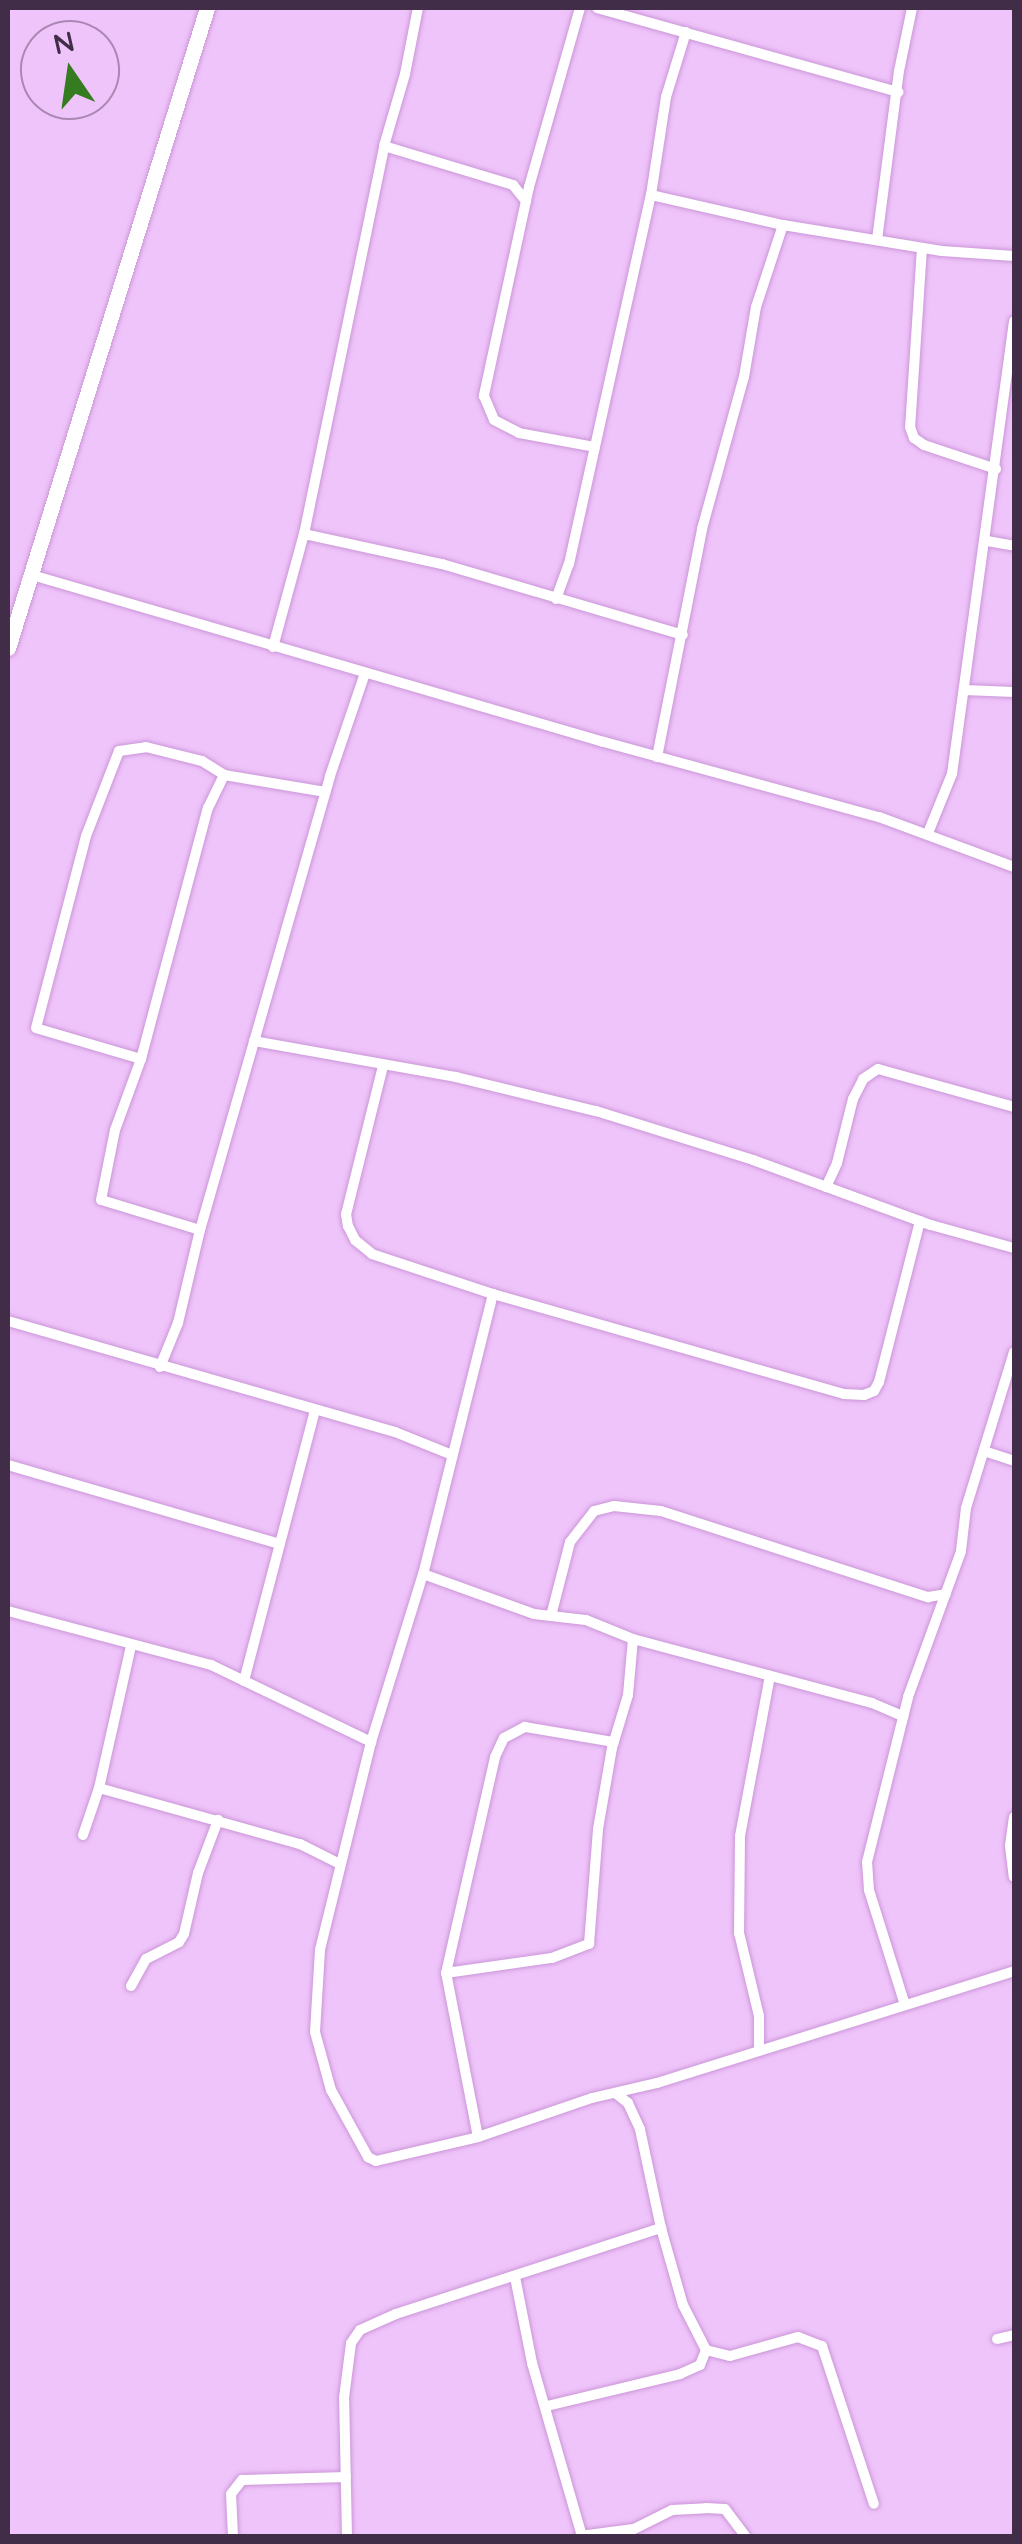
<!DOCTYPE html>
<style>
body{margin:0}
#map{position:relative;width:1022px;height:2544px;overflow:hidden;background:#efc4fa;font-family:Quicksand,sans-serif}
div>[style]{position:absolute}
.roads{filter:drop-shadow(0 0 2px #cb96d8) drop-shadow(0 0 2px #cb96d8)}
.street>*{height:10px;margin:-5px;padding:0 5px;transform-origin:5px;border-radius:5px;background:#fff}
.secondary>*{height:15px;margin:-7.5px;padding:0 7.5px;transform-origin:7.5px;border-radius:7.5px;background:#fff}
span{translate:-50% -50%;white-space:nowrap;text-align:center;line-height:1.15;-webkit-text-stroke:10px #efc4fa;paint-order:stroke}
.frame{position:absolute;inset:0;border:10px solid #422d48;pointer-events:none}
.north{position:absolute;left:20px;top:20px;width:100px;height:100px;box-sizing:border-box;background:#efc4fa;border:2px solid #aa88b3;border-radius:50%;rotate:347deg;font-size:28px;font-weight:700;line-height:40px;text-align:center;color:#422d48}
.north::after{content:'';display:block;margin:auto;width:35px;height:45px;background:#357b20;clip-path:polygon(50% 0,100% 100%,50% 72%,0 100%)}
</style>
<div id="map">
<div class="roads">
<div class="street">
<div style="left:580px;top:8px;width:186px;rotate:105.9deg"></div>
<div style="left:529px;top:187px;width:214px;rotate:102.2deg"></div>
<div style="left:484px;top:396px;width:26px;rotate:67deg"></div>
<div style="left:494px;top:420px;width:28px;rotate:27deg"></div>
<div style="left:519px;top:433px;width:77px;rotate:10.4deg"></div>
<div style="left:597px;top:8px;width:313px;rotate:15.6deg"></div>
<div style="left:384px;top:146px;width:135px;rotate:16.8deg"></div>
<div style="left:513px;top:185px;width:21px;rotate:51deg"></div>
<div style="left:651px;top:195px;width:135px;rotate:12.8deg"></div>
<div style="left:877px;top:240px;width:170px;rotate:-82.6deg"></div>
<div style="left:899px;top:71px;width:64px;rotate:-78.3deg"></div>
<div style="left:922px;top:248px;width:179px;rotate:93.8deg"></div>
<div style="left:910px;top:427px;width:12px;rotate:70deg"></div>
<div style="left:914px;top:438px;width:12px;rotate:35deg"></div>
<div style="left:924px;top:445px;width:76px;rotate:18.4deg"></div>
<div style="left:304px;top:534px;width:141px;rotate:12.3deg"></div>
<div style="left:442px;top:564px;width:251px;rotate:16.4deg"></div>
<div style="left:987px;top:541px;width:27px;rotate:10deg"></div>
<div style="left:32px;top:575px;width:596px;rotate:16.28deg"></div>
<div style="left:604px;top:742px;width:285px;rotate:15.3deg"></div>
<div style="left:879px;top:817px;width:144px;rotate:20.3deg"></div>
<div style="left:556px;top:599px;width:37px;rotate:-70deg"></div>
<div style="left:569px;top:564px;width:378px;rotate:-77.5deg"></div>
<div style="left:651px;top:195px;width:99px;rotate:-81.3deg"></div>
<div style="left:666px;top:97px;width:68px;rotate:-72.9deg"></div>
<div style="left:273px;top:647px;width:117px;rotate:-74.7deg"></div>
<div style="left:304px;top:534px;width:396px;rotate:-78.3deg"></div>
<div style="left:384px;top:146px;width:75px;rotate:-73.7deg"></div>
<div style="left:405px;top:74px;width:67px;rotate:-78.9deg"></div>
<div style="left:964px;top:690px;width:50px;rotate:2.3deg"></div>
<div style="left:657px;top:757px;width:232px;rotate:-78.8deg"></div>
<div style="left:702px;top:529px;width:158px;rotate:-74.6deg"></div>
<div style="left:744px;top:377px;width:71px;rotate:-80.3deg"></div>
<div style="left:756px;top:307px;width:86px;rotate:-71.8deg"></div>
<div style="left:783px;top:225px;width:161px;rotate:9.3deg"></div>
<div style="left:942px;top:251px;width:72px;rotate:4deg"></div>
<div style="left:928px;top:833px;width:64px;rotate:-67.9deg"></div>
<div style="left:952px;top:774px;width:457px;rotate:-82.2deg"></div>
<div style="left:254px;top:1041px;width:205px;rotate:10.1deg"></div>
<div style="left:456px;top:1077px;width:144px;rotate:13.7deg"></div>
<div style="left:596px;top:1111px;width:164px;rotate:17.3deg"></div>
<div style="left:753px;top:1160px;width:189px;rotate:20.1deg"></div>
<div style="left:931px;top:1225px;width:86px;rotate:15.5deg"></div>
<div style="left:141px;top:1059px;width:109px;rotate:-163.6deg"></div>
<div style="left:36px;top:1028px;width:198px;rotate:-75.4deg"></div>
<div style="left:86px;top:836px;width:91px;rotate:-68.8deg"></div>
<div style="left:119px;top:751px;width:27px;rotate:-8deg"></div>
<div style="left:146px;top:747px;width:58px;rotate:14deg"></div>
<div style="left:202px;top:761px;width:26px;rotate:32deg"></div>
<div style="left:224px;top:775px;width:103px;rotate:9.5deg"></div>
<div style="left:383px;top:1066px;width:153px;rotate:104deg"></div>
<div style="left:346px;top:1214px;width:12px;rotate:81deg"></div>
<div style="left:348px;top:1226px;width:16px;rotate:63deg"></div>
<div style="left:355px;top:1240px;width:22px;rotate:39deg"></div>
<div style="left:372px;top:1254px;width:127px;rotate:18.3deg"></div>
<div style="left:493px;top:1294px;width:365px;rotate:15.9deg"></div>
<div style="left:844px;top:1394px;width:20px;rotate:3deg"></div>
<div style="left:864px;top:1395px;width:11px;rotate:-22deg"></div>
<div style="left:874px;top:1391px;width:10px;rotate:-61deg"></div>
<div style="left:879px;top:1382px;width:166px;rotate:-75.7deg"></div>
<div style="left:826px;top:1187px;width:26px;rotate:-65deg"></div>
<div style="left:837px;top:1163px;width:66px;rotate:-76deg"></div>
<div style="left:853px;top:1099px;width:22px;rotate:-63deg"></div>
<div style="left:863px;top:1079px;width:18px;rotate:-34deg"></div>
<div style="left:878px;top:1069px;width:141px;rotate:15.6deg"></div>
<div style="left:200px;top:1230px;width:103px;rotate:-163.1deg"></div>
<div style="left:101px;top:1200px;width:71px;rotate:-78.7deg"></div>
<div style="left:115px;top:1130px;width:76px;rotate:-69.9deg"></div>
<div style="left:141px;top:1059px;width:260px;rotate:-75.1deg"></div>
<div style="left:208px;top:808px;width:37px;rotate:-64deg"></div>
<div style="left:493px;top:1294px;width:289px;rotate:104deg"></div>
<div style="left:423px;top:1574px;width:176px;rotate:107.2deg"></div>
<div style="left:371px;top:1742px;width:214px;rotate:103.8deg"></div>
<div style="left:320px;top:1950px;width:82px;rotate:93.5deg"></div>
<div style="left:315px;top:2032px;width:60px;rotate:74.6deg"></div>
<div style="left:331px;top:2090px;width:77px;rotate:61.1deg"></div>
<div style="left:368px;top:2157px;width:9px;rotate:27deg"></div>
<div style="left:376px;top:2161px;width:105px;rotate:-13.2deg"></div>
<div style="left:478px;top:2137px;width:120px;rotate:-18.9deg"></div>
<div style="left:592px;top:2098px;width:67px;rotate:-13deg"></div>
<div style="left:657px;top:2083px;width:374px;rotate:-17.4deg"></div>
<div style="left:8px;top:1321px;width:403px;rotate:16deg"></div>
<div style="left:395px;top:1432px;width:59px;rotate:21.8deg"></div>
<div style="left:160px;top:1367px;width:48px;rotate:-67.8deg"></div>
<div style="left:178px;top:1323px;width:96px;rotate:-76.7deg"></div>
<div style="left:200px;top:1230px;width:472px;rotate:-74deg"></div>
<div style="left:330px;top:776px;width:109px;rotate:-71.2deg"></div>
<div style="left:984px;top:1451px;width:32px;rotate:18deg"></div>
<div style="left:8px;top:1465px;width:283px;rotate:16.2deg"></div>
<div style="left:423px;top:1574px;width:118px;rotate:19.8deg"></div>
<div style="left:534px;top:1614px;width:52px;rotate:6.6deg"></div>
<div style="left:586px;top:1620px;width:51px;rotate:22deg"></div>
<div style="left:633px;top:1639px;width:247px;rotate:15deg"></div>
<div style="left:872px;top:1703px;width:34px;rotate:23deg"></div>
<div style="left:8px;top:1611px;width:210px;rotate:14.9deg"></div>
<div style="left:211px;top:1665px;width:178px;rotate:25.7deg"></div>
<div style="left:551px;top:1616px;width:76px;rotate:-75.6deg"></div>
<div style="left:570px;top:1542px;width:39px;rotate:-52deg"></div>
<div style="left:594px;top:1511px;width:21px;rotate:-14deg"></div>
<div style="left:614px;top:1506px;width:47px;rotate:6.1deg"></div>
<div style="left:661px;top:1511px;width:281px;rotate:17.9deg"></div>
<div style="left:928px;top:1597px;width:18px;rotate:-9deg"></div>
<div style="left:244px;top:1681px;width:279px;rotate:-75.3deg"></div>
<div style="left:99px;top:1788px;width:209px;rotate:15.6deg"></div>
<div style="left:300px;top:1844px;width:45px;rotate:26.6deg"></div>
<div style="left:1014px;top:1817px;width:29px;rotate:98deg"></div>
<div style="left:1010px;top:1846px;width:31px;rotate:83deg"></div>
<div style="left:83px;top:1835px;width:50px;rotate:-71.2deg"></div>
<div style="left:99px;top:1788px;width:146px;rotate:-77.3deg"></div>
<div style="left:446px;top:1973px;width:107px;rotate:-8.1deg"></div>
<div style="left:552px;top:1958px;width:40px;rotate:-21deg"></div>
<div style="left:589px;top:1944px;width:115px;rotate:-85.5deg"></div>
<div style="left:598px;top:1829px;width:82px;rotate:-80.2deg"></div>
<div style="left:612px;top:1748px;width:55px;rotate:-73.2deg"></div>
<div style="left:628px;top:1695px;width:56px;rotate:-84.9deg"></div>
<div style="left:131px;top:1986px;width:31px;rotate:-61deg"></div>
<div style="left:146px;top:1959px;width:37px;rotate:-27deg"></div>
<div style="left:179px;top:1942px;width:9px;rotate:-58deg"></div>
<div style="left:184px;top:1934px;width:63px;rotate:-77.1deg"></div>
<div style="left:198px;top:1873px;width:57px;rotate:-69.3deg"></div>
<div style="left:905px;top:2005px;width:121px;rotate:-107.4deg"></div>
<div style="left:869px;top:1890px;width:28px;rotate:-94deg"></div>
<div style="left:867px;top:1862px;width:170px;rotate:-76deg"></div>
<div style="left:908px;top:1697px;width:155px;rotate:-70deg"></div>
<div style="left:961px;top:1551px;width:43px;rotate:-83.4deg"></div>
<div style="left:966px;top:1508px;width:163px;rotate:-72.9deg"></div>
<div style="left:759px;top:2051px;width:35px;rotate:-90deg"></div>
<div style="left:759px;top:2016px;width:85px;rotate:-103.5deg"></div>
<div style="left:739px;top:1933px;width:97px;rotate:-89.4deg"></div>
<div style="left:740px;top:1836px;width:163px;rotate:-79.4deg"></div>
<div style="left:478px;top:2137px;width:167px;rotate:-101deg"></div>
<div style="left:446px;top:1973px;width:221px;rotate:-77.2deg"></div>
<div style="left:495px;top:1757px;width:21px;rotate:-65deg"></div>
<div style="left:504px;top:1738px;width:24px;rotate:-28deg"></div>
<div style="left:525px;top:1727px;width:90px;rotate:9.6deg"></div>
<div style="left:661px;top:2228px;width:80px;rotate:74.1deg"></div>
<div style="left:683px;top:2305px;width:51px;rotate:62.9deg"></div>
<div style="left:706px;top:2350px;width:25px;rotate:14deg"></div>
<div style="left:730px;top:2356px;width:71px;rotate:-15.6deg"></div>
<div style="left:798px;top:2337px;width:26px;rotate:21deg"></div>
<div style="left:822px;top:2346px;width:166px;rotate:71.8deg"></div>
<div style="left:515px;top:2277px;width:88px;rotate:78.8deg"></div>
<div style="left:532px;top:2363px;width:180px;rotate:73.9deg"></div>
<div style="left:997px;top:2339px;width:17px;rotate:-13deg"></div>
<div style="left:547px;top:2406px;width:137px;rotate:-13.5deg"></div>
<div style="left:680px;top:2374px;width:22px;rotate:-24deg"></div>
<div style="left:700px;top:2365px;width:16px;rotate:-68deg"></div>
<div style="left:233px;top:2536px;width:42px;rotate:-92.7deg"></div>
<div style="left:231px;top:2494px;width:18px;rotate:-52deg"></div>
<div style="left:242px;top:2480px;width:104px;rotate:-1.7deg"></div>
<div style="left:347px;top:2536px;width:138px;rotate:-91.2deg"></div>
<div style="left:344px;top:2398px;width:55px;rotate:-82.7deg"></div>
<div style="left:351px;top:2343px;width:16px;rotate:-55deg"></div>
<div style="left:360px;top:2330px;width:39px;rotate:-24deg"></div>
<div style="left:396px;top:2314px;width:279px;rotate:-18deg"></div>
<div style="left:661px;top:2228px;width:101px;rotate:-102deg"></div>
<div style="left:640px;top:2129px;width:29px;rotate:-115deg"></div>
<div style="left:628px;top:2103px;width:16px;rotate:-142deg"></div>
<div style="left:580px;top:2536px;width:54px;rotate:-7.4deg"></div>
<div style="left:634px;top:2529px;width:42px;rotate:-26.6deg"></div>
<div style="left:672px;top:2510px;width:34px;rotate:-3deg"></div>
<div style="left:706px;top:2508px;width:19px;rotate:3deg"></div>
<div style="left:725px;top:2509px;width:34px;rotate:53deg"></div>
</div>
<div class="secondary">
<div style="left:8px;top:648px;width:670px;rotate:-72.73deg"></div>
</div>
</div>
<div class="frame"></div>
<div class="north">N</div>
</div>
